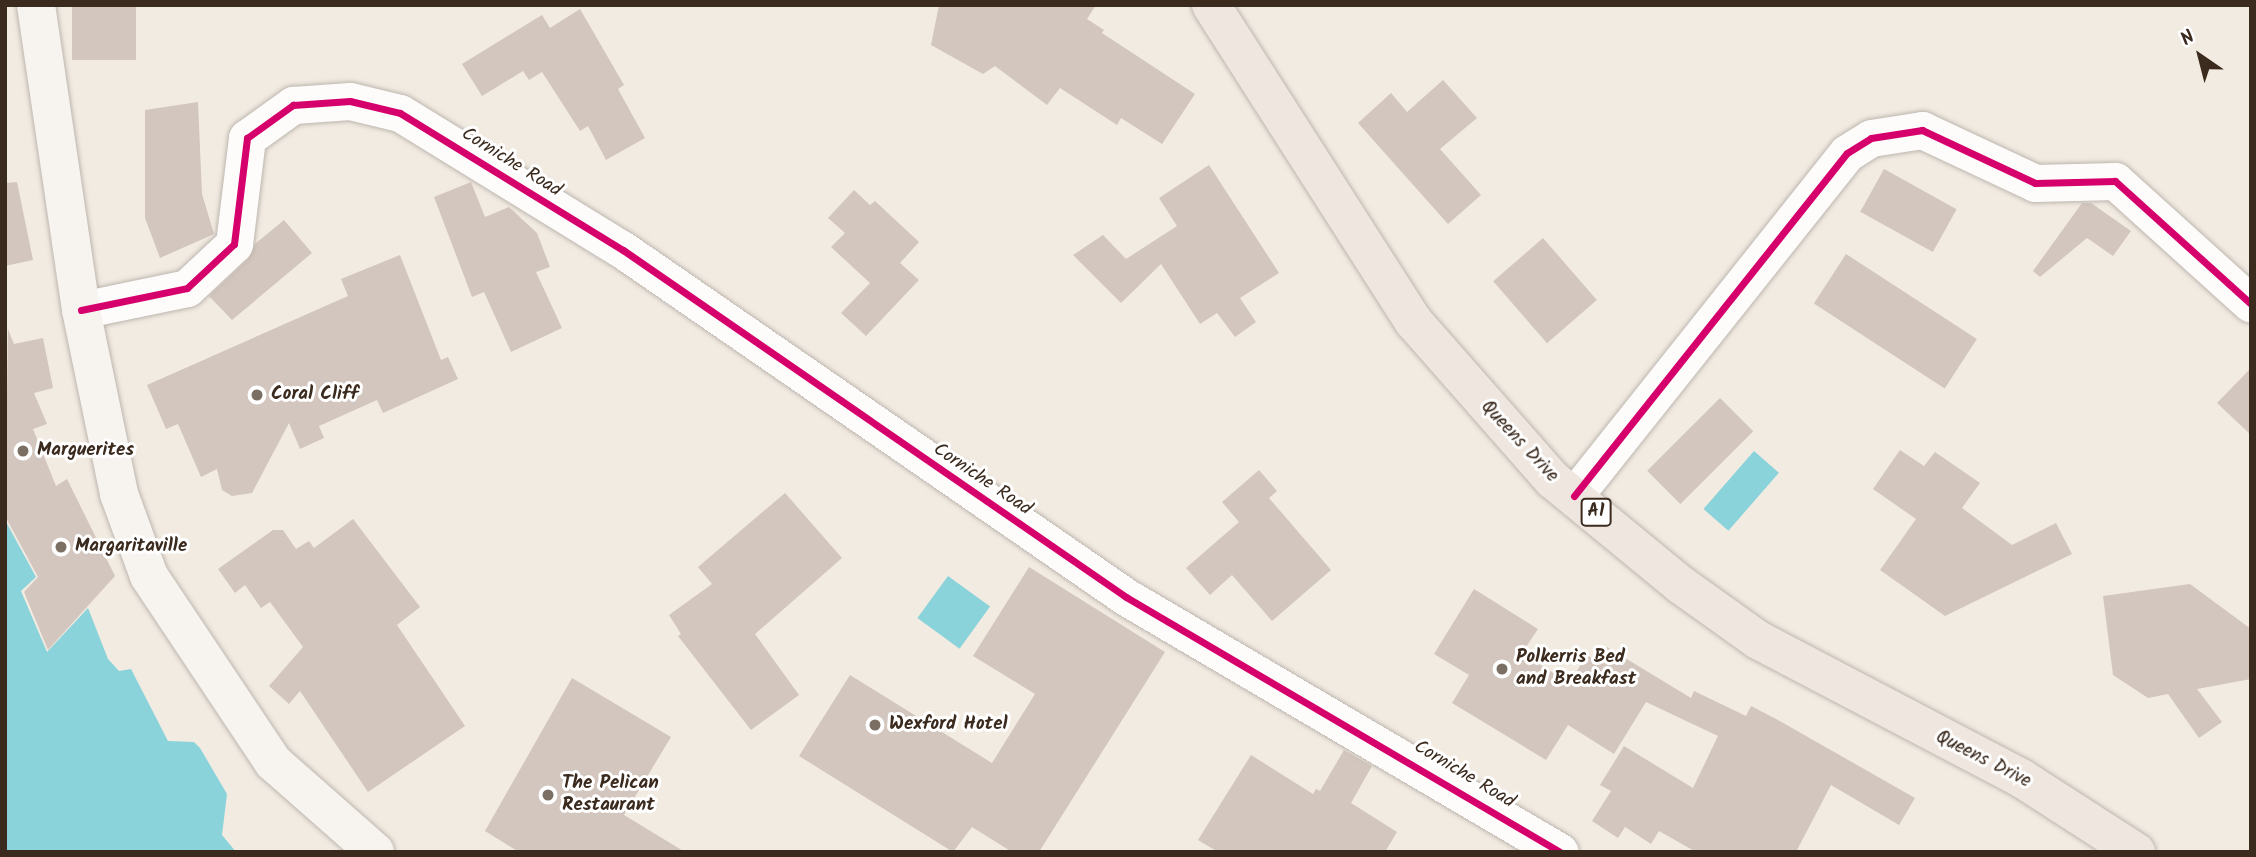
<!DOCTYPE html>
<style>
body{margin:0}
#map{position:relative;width:2256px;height:857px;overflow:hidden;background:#f2ebe2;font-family:Kalam,sans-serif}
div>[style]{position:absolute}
.water>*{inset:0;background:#8ad3db;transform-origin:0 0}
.building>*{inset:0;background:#d3c6be;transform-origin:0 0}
.roads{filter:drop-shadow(0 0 2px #bdb6af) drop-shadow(0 0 2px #bdb6af)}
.minor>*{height:37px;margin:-18.5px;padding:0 18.5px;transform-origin:18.5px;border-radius:18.5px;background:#fdfcfb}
.secondary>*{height:38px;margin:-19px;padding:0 19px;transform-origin:19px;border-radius:19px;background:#f7f4f0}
.primary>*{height:38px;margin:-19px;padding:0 19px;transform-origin:19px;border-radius:19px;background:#efe7df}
.cycleway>*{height:7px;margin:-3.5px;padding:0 3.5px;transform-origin:3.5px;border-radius:3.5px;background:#d6006c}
.dots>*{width:19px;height:19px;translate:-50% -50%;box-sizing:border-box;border:4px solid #fff;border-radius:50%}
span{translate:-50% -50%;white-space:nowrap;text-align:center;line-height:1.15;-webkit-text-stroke:6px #fff;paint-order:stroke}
.shield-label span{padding:2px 5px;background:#fff;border:2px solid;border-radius:5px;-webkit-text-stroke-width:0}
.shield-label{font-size:18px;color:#3b2a1e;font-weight:700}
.street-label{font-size:19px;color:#3b2a1e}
.poi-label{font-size:19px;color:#3b2a1e;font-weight:700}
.left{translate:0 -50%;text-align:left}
.frame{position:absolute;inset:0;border:7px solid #3b2a1e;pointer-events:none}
.north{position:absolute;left:2165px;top:21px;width:70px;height:70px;-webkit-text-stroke:5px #fff;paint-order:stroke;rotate:325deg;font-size:19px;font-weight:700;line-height:28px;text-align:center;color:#3b2a1e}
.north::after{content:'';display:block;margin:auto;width:24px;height:32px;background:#3b2a1e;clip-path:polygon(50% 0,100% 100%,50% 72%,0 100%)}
</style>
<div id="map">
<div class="water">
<div style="left:1754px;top:451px;width:33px;height:77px;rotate:41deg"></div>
<div style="clip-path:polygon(5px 520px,36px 577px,21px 591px,47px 652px,88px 608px,108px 659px,119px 671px,131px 669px,168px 741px,194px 742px,200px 748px,227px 794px,222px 835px,236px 852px,5px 852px)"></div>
<div style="left:948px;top:576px;width:52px;height:52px;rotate:36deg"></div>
</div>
<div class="building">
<div style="left:72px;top:5px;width:64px;height:55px"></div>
<div style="clip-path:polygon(939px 5px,1096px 5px,1087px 19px,1104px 30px,1102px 33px,1195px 94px,1162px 144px,1121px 118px,1117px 125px,1060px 88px,1047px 105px,995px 66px,983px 74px,931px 45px)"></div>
<div style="clip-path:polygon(580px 9px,624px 85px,618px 89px,645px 138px,606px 160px,588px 126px,580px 131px,542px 72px,529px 80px,523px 71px,482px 96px,462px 64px,542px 15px,550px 28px)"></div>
<div style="clip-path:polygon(1443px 80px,1477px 118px,1440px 149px,1481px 195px,1448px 224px,1358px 123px,1391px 93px,1407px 112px)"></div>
<div style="clip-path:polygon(198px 102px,202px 194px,214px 234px,160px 258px,145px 218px,145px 110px)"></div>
<div style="clip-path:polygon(1209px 165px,1279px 273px,1240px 298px,1256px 322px,1235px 337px,1217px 313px,1200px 324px,1161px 264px,1121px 303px,1073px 255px,1103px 235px,1126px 259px,1177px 226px,1159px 198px)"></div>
<div style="left:1884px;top:169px;width:83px;height:49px;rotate:29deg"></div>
<div style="clip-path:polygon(17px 182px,33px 260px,5px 266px,5px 183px)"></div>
<div style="clip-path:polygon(471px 182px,485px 217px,509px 207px,537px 233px,550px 267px,536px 272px,562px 328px,511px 352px,484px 292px,472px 297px,434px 197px)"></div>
<div style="clip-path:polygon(854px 190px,870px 205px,875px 201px,919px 242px,900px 263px,919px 280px,866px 336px,841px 313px,870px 283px,831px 247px,845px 233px,828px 218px)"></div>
<div style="clip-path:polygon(2082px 203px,2091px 203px,2131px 231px,2113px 256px,2087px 238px,2040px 277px,2033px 271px)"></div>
<div style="clip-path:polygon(284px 220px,312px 253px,232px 320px,209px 296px,248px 259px,255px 244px)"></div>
<div style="left:1543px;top:238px;width:82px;height:66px;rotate:49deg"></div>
<div style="left:1846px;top:254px;width:156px;height:59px;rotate:33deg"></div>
<div style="clip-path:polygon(400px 255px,441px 360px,448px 357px,458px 379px,383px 413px,377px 400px,319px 426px,324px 438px,300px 449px,289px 423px,252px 493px,232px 496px,222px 490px,217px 469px,201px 477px,178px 424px,166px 429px,147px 385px,348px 296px,341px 279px)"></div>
<div style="clip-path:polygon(8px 329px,14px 344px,43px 338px,53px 388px,34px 393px,47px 424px,33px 429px,56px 486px,67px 479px,115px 576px,48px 650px,24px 592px,38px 577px,5px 516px)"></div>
<div style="clip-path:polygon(2251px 368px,2251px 435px,2217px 403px)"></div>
<div style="left:1720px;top:398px;width:47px;height:103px;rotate:45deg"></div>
<div style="clip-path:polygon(1900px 450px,1924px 466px,1935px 452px,1980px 483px,1962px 508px,2012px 545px,2056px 523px,2072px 554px,1945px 616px,1880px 570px,1916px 519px,1873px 489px)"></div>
<div style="clip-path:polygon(1259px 470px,1277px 491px,1269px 498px,1331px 570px,1272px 621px,1232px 575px,1210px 595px,1186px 568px,1239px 522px,1222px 502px)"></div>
<div style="clip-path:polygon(785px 493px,842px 558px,755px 634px,799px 695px,751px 730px,678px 636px,681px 634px,669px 615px,712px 584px,698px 567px)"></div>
<div style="clip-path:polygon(353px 519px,420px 607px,397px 625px,465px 726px,368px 792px,300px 691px,289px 704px,269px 686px,303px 647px,270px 602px,261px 608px,245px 585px,235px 593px,218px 569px,273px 530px,283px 530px,296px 549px,309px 541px,314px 548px)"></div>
<div style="clip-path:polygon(1029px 567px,1165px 652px,1039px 852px,1012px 852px,972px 827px,953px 852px,799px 756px,850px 675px,992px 763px,1035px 694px,973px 656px)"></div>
<div style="clip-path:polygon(2190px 584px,2251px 629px,2251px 679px,2197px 689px,2222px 722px,2199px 738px,2168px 694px,2148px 698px,2113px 675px,2103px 596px)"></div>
<div style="clip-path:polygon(1474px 589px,1538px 629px,1522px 653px,1569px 683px,1587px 655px,1598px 662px,1607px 647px,1691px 698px,1694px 691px,1746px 716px,1751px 706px,1778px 720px,1915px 798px,1899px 825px,1831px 785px,1796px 852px,1696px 852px,1659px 831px,1651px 844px,1625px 827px,1618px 838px,1592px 821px,1611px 791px,1600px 785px,1624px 746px,1693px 788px,1718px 736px,1646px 702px,1614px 754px,1568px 725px,1546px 760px,1452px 703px,1469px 675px,1434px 654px)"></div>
<div style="clip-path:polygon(572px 678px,671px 737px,624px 815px,685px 852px,519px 852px,485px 831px)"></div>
<div style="clip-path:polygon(1344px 750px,1372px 766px,1351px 803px,1397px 832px,1385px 852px,1218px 852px,1198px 840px,1251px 755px,1313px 794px,1316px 789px,1320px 791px)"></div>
</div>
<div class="roads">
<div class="minor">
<div style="left:81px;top:310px;width:108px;rotate:-11.7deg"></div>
<div style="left:187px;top:288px;width:64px;rotate:-43.1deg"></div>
<div style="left:234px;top:244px;width:107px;rotate:-83deg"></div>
<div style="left:247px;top:138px;width:57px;rotate:-35.7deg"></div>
<div style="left:293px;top:105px;width:57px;rotate:-4deg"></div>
<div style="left:350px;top:101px;width:51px;rotate:13.5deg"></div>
<div style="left:400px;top:113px;width:262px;rotate:31.6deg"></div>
<div style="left:623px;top:250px;width:611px;rotate:34.6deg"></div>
<div style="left:1126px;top:597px;width:503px;rotate:30.44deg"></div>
<div style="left:1574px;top:496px;width:438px;rotate:-51.5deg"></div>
<div style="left:1847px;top:153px;width:28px;rotate:-32deg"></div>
<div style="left:1871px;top:138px;width:52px;rotate:-8.9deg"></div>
<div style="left:1922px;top:130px;width:125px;rotate:25.1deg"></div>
<div style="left:2035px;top:183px;width:80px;rotate:-1.4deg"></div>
<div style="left:2115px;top:181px;width:183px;rotate:42.1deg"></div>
</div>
<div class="secondary">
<div style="left:36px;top:5px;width:308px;rotate:81.6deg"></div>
<div style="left:81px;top:310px;width:188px;rotate:78.3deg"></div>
<div style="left:119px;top:494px;width:87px;rotate:69.9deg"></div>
<div style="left:149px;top:576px;width:224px;rotate:56.3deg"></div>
<div style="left:273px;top:762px;width:136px;rotate:41.4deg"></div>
</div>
<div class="primary">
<div style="left:1211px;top:5px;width:376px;rotate:57.4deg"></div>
<div style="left:1414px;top:322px;width:210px;rotate:48.7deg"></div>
<div style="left:1553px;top:480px;width:166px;rotate:39.4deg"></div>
<div style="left:1681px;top:585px;width:95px;rotate:35.5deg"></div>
<div style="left:1758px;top:640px;width:297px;rotate:27.7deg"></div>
<div style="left:2021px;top:778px;width:137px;rotate:32.8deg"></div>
</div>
</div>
<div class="cycleway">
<div style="left:81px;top:310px;width:108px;rotate:-11.7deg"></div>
<div style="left:187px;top:288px;width:64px;rotate:-43.1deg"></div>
<div style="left:234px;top:244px;width:107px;rotate:-83deg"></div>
<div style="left:247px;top:138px;width:57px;rotate:-35.7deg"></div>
<div style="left:293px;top:105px;width:57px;rotate:-4deg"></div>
<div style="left:350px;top:101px;width:51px;rotate:13.5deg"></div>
<div style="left:400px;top:113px;width:262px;rotate:31.6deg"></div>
<div style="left:623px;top:250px;width:611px;rotate:34.6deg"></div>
<div style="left:1126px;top:597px;width:503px;rotate:30.44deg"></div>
<div style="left:1574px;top:496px;width:438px;rotate:-51.5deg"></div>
<div style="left:1847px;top:153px;width:28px;rotate:-32deg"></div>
<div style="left:1871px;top:138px;width:52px;rotate:-8.9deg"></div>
<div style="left:1922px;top:130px;width:125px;rotate:25.1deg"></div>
<div style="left:2035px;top:183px;width:80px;rotate:-1.4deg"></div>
<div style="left:2115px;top:181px;width:183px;rotate:42.1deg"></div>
</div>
<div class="dots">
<div style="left:257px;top:395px;background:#7b6e63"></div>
<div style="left:23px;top:451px;background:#7b6e63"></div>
<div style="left:61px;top:547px;background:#7b6e63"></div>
<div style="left:1502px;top:669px;background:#7b6e63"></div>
<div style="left:875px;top:725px;background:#7b6e63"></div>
<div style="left:548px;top:795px;background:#7b6e63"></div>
</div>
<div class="shield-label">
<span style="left:1596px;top:512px">A1</span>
</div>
<div class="street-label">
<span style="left:511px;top:163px;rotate:32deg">Corniche Road</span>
<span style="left:1519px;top:442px;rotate:47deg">Queens Drive</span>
<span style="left:982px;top:480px;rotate:34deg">Corniche Road</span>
<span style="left:1983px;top:760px;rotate:27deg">Queens Drive</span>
<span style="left:1464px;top:775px;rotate:31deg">Corniche Road</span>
</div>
<div class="poi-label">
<span class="left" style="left:271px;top:395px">Coral Cliff</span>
<span class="left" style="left:37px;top:451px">Marguerites</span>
<span class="left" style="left:75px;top:547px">Margaritaville</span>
<span class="left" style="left:1516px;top:669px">Polkerris Bed<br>and Breakfast</span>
<span class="left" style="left:889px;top:725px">Wexford Hotel</span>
<span class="left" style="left:562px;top:795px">The Pelican<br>Restaurant</span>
</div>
<div class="frame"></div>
<div class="north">N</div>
</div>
